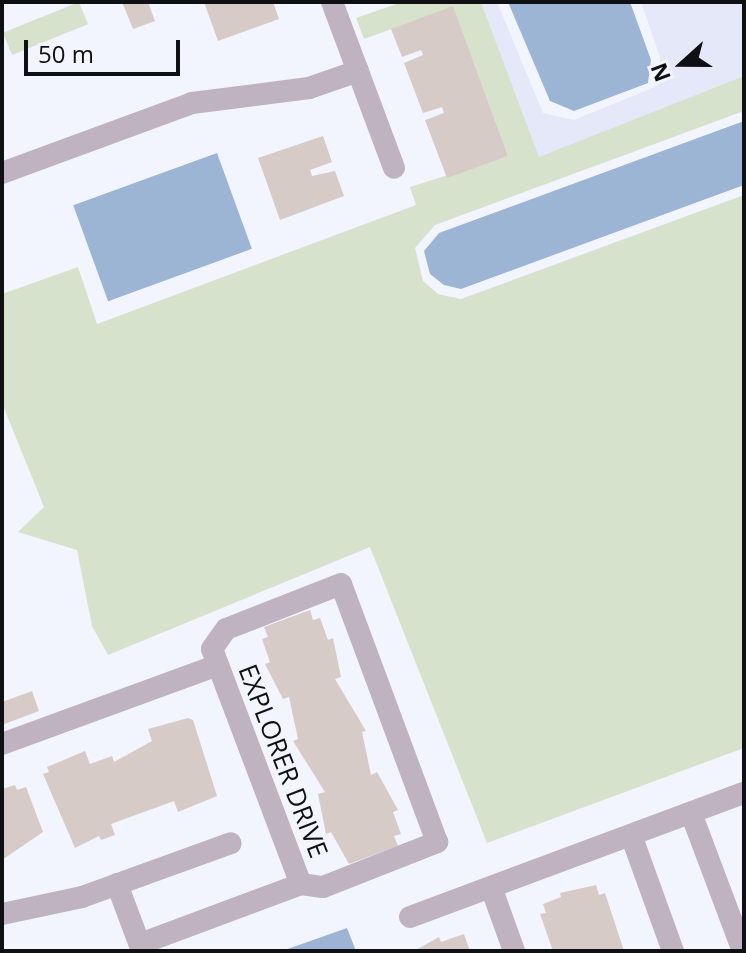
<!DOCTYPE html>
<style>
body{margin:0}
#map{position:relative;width:746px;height:953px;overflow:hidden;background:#f2f4fe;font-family:"Open Sans",sans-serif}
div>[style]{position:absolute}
.built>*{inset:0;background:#e5e8f9}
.green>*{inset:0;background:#d7e2cc;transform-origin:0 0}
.water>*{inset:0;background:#9db5d5;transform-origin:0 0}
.building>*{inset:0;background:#d7cbc8}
.minor>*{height:22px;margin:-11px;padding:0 11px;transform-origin:11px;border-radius:11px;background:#bfb3c1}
span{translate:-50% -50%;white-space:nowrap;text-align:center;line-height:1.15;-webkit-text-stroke:6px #f2f4fe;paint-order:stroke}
.street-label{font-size:26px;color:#0f1013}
.frame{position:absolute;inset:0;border:4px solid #0f1013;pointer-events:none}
.north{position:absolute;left:642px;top:24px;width:80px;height:80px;-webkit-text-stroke:6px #f2f4fe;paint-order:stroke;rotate:249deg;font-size:22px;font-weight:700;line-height:32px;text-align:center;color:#0f1013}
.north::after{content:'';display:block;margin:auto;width:28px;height:36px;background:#0f1013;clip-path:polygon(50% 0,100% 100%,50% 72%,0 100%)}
.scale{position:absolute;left:24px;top:40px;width:156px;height:36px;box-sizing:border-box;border:4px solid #0f1013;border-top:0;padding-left:10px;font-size:24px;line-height:28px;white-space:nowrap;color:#0f1013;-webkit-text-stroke:6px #f2f4fe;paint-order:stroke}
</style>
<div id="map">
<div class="built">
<div style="clip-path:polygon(481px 2px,497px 2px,543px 113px,574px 120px,657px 86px,660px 57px,641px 2px,744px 2px,744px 76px,539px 158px)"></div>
</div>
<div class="green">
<div style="left:79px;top:2px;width:24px;height:82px;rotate:68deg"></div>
<div style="clip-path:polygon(402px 2px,481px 2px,539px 157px,744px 76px,744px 111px,435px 225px,415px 248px,423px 281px,438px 294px,461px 299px,744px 195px,744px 748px,487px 843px,370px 547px,108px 655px,92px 626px,77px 550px,18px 532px,44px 507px,2px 403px,2px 294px,78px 267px,97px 324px,416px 205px,410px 187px,508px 156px,453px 7px,364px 39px,356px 18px)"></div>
</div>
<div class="water">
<div style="clip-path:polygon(508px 2px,630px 2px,651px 60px,648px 83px,574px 111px,550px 101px)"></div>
<div style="clip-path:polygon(744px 121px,744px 185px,461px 289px,444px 285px,430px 274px,424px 251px,439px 233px)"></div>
<div style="left:217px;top:153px;width:102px;height:153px;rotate:70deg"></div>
<div style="clip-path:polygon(347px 928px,356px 951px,282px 951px)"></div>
</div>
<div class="building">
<div style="clip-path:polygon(122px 2px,148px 2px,155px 21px,133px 29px)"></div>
<div style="clip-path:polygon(204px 2px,273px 2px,279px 19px,218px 41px)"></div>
<div style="clip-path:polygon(453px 6px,508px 156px,447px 178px,425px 120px,444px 113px,442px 107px,423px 113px,404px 63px,423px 55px,421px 50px,402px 57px,391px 29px)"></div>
<div style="clip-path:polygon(323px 136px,332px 162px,310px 170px,312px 176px,335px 171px,344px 196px,280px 220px,258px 158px)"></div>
<div style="clip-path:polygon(310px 610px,313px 620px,320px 618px,328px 640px,333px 638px,341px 677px,335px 679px,366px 731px,362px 732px,371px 775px,377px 772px,398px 810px,393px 812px,401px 834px,394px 836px,398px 846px,349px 864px,331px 832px,326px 834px,318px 794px,325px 792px,293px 741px,298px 739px,289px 697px,283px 699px,265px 664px,270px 662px,262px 639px,268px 637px,264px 627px)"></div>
<div style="clip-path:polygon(32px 691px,39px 711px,2px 725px,2px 702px)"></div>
<div style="clip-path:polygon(188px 718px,193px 720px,217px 796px,178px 812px,174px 801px,111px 824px,115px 835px,101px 840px,99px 836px,75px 848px,43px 774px,49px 772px,47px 767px,85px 751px,90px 764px,112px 756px,114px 762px,152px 741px,148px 729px)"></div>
<div style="clip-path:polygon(15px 785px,17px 790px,26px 787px,43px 832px,2px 860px,2px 789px)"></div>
<div style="clip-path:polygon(596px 885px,599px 895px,605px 893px,624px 951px,553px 951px,540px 914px,546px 913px,543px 904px,561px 897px,560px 893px)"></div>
<div style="clip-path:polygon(464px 934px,470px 951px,414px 951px,439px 937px,441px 942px)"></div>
</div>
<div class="minor">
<div style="left:332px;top:2px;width:177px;rotate:69.5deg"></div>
<div style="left:2px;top:173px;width:202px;rotate:-20.2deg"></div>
<div style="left:192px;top:103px;width:118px;rotate:-7.3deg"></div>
<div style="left:309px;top:88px;width:52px;rotate:-19.1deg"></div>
<div style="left:2px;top:744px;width:230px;rotate:-20.1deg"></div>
<div style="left:691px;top:813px;width:147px;rotate:69.4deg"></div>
<div style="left:631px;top:835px;width:123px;rotate:70.1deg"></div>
<div style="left:117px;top:884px;width:72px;rotate:69.5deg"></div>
<div style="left:491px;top:887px;width:68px;rotate:70.2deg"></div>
<div style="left:2px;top:914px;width:82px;rotate:-12deg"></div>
<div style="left:82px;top:897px;width:158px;rotate:-19.9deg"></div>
<div style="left:410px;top:917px;width:356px;rotate:-20.4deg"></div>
<div style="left:140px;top:944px;width:172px;rotate:-20.4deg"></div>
<div style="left:301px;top:884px;width:22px;rotate:8deg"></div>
<div style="left:323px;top:887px;width:123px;rotate:-21.5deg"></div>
<div style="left:437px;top:842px;width:275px;rotate:-110.4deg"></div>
<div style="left:341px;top:584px;width:123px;rotate:158.6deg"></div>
<div style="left:226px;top:629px;width:24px;rotate:125deg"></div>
<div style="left:212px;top:649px;width:251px;rotate:69.3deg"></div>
</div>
<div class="street-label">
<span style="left:283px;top:761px;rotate:69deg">EXPLORER DRIVE</span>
</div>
<div class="frame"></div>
<div class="north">N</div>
<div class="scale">50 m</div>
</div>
